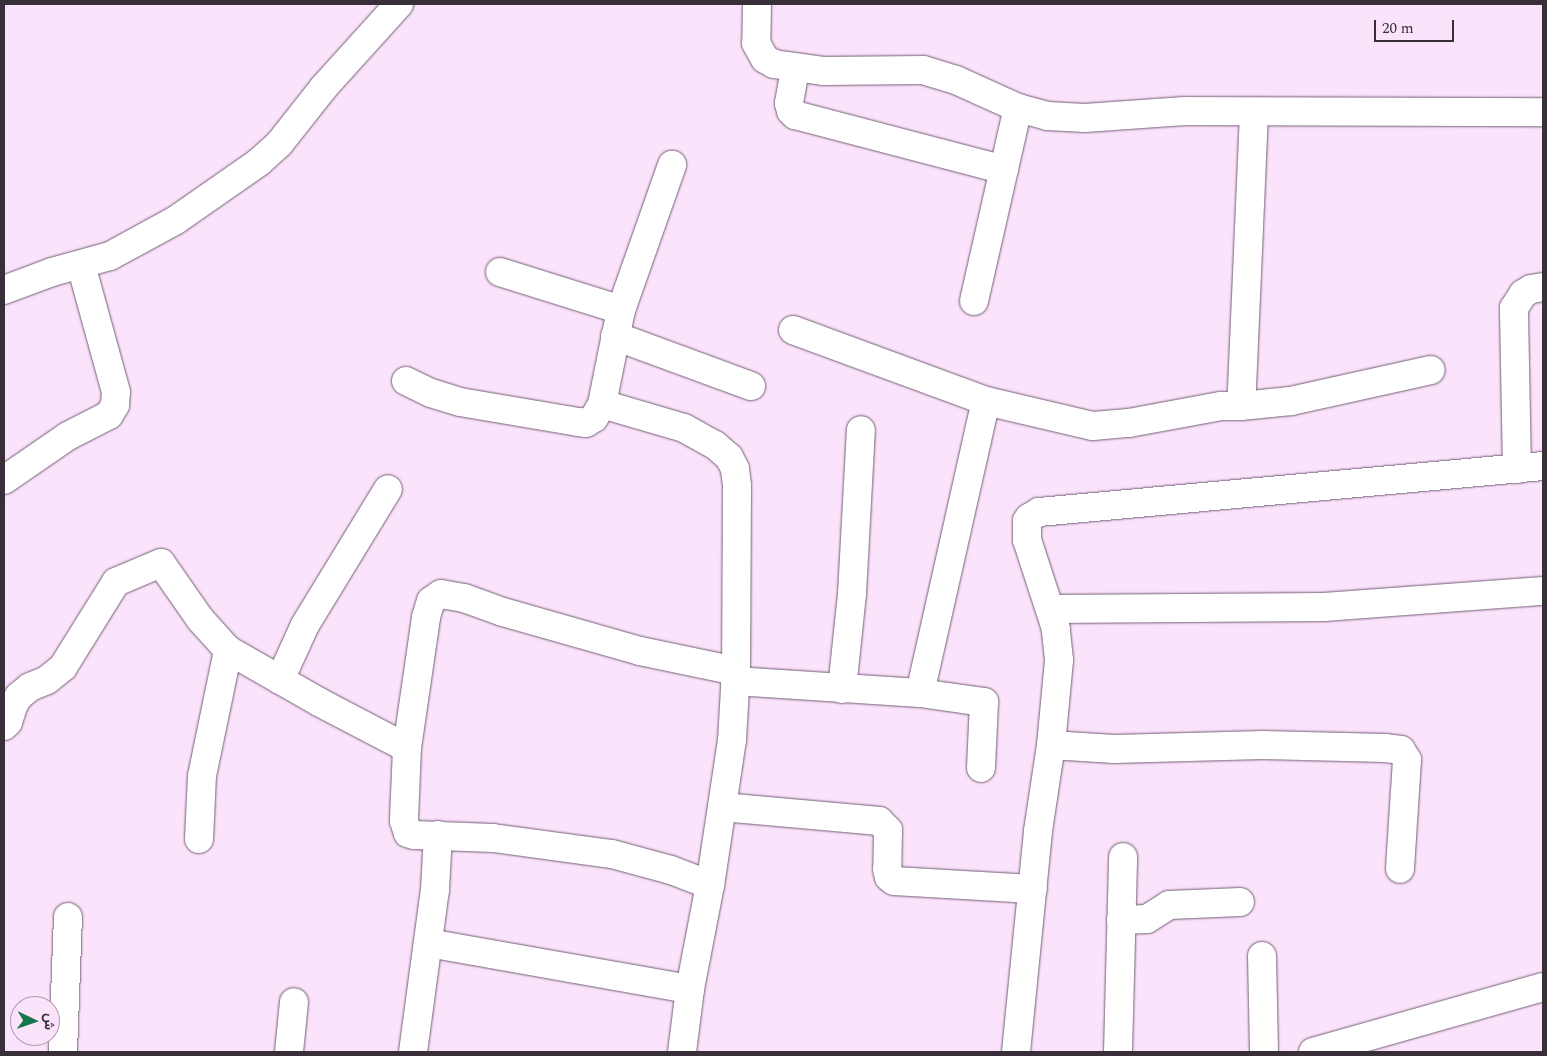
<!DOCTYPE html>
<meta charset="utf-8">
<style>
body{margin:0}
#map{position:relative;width:1547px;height:1056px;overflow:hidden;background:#fbe3fc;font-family:Spectral,Vazirmatn,serif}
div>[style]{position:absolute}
.roads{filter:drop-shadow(0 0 1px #725e74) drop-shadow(0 0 1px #725e74)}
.minor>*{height:28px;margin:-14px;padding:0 14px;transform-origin:14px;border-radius:14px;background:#fff}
span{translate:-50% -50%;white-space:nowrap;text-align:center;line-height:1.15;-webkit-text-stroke:4.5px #fbe3fc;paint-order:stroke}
.frame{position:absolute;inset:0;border:5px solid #382f38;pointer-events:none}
.north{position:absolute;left:10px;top:996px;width:50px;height:50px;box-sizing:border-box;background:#fbe3fc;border:1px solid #ad9bae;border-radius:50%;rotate:93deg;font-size:14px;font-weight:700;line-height:20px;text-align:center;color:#382f38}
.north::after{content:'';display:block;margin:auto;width:18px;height:22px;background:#16764d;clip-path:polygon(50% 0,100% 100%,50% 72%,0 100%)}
.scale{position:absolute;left:1374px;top:20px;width:80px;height:22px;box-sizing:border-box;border:2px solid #382f38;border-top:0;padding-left:6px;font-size:15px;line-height:18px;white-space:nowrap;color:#382f38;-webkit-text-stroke:4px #fbe3fc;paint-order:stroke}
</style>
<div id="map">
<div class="roads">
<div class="minor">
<div style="left:757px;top:4px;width:39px;rotate:91deg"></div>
<div style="left:756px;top:43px;width:18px;rotate:61deg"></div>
<div style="left:765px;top:59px;width:10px;rotate:29deg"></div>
<div style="left:774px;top:64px;width:49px;rotate:8.1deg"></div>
<div style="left:823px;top:71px;width:100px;rotate:-0.6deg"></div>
<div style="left:923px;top:70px;width:34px;rotate:17deg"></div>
<div style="left:956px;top:80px;width:68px;rotate:24.3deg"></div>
<div style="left:1018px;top:108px;width:30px;rotate:15deg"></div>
<div style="left:1047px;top:116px;width:38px;rotate:3deg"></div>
<div style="left:1085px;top:118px;width:100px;rotate:-4deg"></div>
<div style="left:1185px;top:111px;width:358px;rotate:0.2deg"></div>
<div style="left:795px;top:69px;width:35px;rotate:100deg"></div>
<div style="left:789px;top:103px;width:8px;rotate:76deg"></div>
<div style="left:791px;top:111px;width:6px;rotate:45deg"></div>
<div style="left:795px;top:115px;width:216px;rotate:14.7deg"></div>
<div style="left:1254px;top:113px;width:293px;rotate:92.5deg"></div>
<div style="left:1241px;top:406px;width:50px;rotate:-5.7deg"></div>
<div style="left:1291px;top:401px;width:143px;rotate:-12.5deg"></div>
<div style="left:500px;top:272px;width:127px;rotate:17.4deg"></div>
<div style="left:4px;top:290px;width:51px;rotate:-20.6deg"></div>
<div style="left:52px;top:272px;width:60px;rotate:-15.4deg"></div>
<div style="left:110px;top:256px;width:75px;rotate:-28.6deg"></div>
<div style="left:176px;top:220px;width:101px;rotate:-34.9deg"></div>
<div style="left:259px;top:162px;width:27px;rotate:-42deg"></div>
<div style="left:279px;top:144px;width:73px;rotate:-51.7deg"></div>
<div style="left:324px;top:87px;width:112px;rotate:-47.9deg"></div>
<div style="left:974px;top:301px;width:198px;rotate:-77.2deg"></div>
<div style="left:793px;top:330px;width:206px;rotate:20.2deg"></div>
<div style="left:615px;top:336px;width:145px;rotate:20.2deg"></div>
<div style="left:406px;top:381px;width:28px;rotate:26deg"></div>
<div style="left:431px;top:393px;width:30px;rotate:17deg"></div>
<div style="left:460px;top:402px;width:120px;rotate:9.6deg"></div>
<div style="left:578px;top:422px;width:8px;rotate:7deg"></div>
<div style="left:586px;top:423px;width:9px;rotate:-32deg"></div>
<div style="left:594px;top:418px;width:16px;rotate:-60deg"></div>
<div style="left:602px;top:404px;width:96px;rotate:-78.6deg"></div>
<div style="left:621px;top:310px;width:154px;rotate:-70.6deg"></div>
<div style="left:602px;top:404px;width:85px;rotate:16.3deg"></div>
<div style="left:684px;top:428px;width:35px;rotate:29deg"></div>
<div style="left:715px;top:445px;width:18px;rotate:41deg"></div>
<div style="left:729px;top:457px;width:13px;rotate:63deg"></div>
<div style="left:735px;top:469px;width:17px;rotate:83deg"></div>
<div style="left:737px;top:486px;width:185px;rotate:90.3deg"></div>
<div style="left:736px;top:671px;width:69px;rotate:93.3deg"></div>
<div style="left:732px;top:740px;width:147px;rotate:98.6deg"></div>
<div style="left:710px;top:885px;width:106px;rotate:100.9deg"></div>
<div style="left:690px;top:989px;width:64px;rotate:97.2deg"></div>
<div style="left:1517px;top:469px;width:161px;rotate:-91.1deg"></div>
<div style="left:1514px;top:308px;width:17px;rotate:-57deg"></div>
<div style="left:1523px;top:294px;width:9px;rotate:-32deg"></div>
<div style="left:1531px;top:289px;width:12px;rotate:-9deg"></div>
<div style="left:4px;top:480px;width:78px;rotate:-34.5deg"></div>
<div style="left:68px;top:436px;width:46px;rotate:-27.1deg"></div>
<div style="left:109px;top:415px;width:12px;rotate:-59deg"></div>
<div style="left:115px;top:405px;width:13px;rotate:-86deg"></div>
<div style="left:116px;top:392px;width:132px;rotate:-105.4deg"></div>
<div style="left:1051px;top:609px;width:273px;rotate:-0.4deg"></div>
<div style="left:1324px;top:607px;width:220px;rotate:-4.2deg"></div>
<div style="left:280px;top:680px;width:60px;rotate:-65.6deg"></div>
<div style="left:305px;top:625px;width:159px;rotate:-58.6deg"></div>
<div style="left:735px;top:681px;width:185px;rotate:3.7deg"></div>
<div style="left:920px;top:693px;width:65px;rotate:8deg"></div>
<div style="left:984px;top:702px;width:66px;rotate:92.6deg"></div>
<div style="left:842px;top:689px;width:96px;rotate:-84deg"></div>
<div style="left:852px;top:594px;width:164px;rotate:-86.9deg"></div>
<div style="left:920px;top:693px;width:299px;rotate:-77.3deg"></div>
<div style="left:986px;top:401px;width:110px;rotate:13.2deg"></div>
<div style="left:1093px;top:426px;width:36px;rotate:-5deg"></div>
<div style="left:1129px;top:423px;width:94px;rotate:-10.5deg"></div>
<div style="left:1221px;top:406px;width:20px"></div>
<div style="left:4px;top:726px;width:6px;rotate:-45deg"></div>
<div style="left:8px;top:722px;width:19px;rotate:-72deg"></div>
<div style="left:14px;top:704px;width:9px;rotate:-58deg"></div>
<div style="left:19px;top:696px;width:14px;rotate:-39deg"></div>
<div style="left:30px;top:687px;width:18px;rotate:-22deg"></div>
<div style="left:47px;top:680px;width:21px;rotate:-39deg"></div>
<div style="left:63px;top:667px;width:100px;rotate:-58.1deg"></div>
<div style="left:116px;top:582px;width:49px;rotate:-22.9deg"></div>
<div style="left:161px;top:563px;width:68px;rotate:55.1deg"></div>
<div style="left:200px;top:619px;width:42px;rotate:47.9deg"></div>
<div style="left:228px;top:650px;width:105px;rotate:29.7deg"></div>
<div style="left:319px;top:702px;width:99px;rotate:27.6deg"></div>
<div style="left:407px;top:748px;width:73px;rotate:92.4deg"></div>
<div style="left:404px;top:821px;width:13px;rotate:72deg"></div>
<div style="left:408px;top:833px;width:6px;rotate:18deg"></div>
<div style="left:414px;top:835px;width:79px;rotate:2.2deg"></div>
<div style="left:493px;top:838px;width:120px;rotate:7.7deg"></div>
<div style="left:612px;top:854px;width:61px;rotate:15.2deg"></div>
<div style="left:671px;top:870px;width:42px;rotate:21deg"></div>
<div style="left:1051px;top:745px;width:63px;rotate:3.6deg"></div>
<div style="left:1114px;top:749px;width:149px;rotate:-1.5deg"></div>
<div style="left:1263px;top:745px;width:122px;rotate:1.4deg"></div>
<div style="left:1385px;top:748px;width:16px;rotate:7deg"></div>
<div style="left:1401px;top:750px;width:12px;rotate:59deg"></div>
<div style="left:1407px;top:760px;width:109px;rotate:93.7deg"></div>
<div style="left:407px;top:748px;width:132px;rotate:-81.7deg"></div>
<div style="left:426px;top:617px;width:17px;rotate:-73deg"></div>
<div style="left:431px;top:601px;width:12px;rotate:-35deg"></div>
<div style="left:441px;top:594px;width:23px;rotate:10deg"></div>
<div style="left:464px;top:598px;width:41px;rotate:19.7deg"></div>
<div style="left:503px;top:612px;width:142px;rotate:15.9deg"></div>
<div style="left:640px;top:651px;width:98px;rotate:11.8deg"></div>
<div style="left:722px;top:807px;width:158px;rotate:5.1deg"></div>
<div style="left:879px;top:821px;width:13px;rotate:45deg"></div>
<div style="left:888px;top:830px;width:39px;rotate:91deg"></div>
<div style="left:887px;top:869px;width:8px;rotate:76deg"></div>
<div style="left:889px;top:877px;width:6px;rotate:39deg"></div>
<div style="left:894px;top:881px;width:139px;rotate:3.3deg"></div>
<div style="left:199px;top:839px;width:63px;rotate:-87.3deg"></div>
<div style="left:202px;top:776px;width:129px;rotate:-78.3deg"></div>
<div style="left:1121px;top:920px;width:26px;rotate:-2deg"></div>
<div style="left:1147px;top:919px;width:26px;rotate:-32deg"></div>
<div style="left:1169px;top:905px;width:71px;rotate:-2.4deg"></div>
<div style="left:428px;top:943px;width:266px;rotate:10deg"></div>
<div style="left:1262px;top:956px;width:96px;rotate:88.8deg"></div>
<div style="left:63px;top:1052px;width:135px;rotate:-87.9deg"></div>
<div style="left:289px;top:1052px;width:50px;rotate:-84.3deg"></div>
<div style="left:413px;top:1052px;width:163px;rotate:-82.3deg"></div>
<div style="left:435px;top:890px;width:55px;rotate:-86.9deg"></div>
<div style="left:1016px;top:1052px;width:222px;rotate:-84.3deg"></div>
<div style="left:1038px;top:831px;width:87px;rotate:-81.4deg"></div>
<div style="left:1051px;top:745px;width:85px;rotate:-84.6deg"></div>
<div style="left:1059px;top:660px;width:31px;rotate:-96deg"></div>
<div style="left:1056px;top:629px;width:94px;rotate:-108deg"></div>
<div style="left:1027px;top:540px;width:19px;rotate:-90deg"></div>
<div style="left:1027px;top:521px;width:4px;rotate:-56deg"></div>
<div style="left:1029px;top:518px;width:12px;rotate:-31deg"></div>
<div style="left:1039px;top:512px;width:506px;rotate:-5.21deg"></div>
<div style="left:1118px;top:1052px;width:195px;rotate:-88.5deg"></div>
<div style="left:1313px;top:1052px;width:239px;rotate:-15.8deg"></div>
</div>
</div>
<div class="frame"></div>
<div class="north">ش</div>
<div class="scale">20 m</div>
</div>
